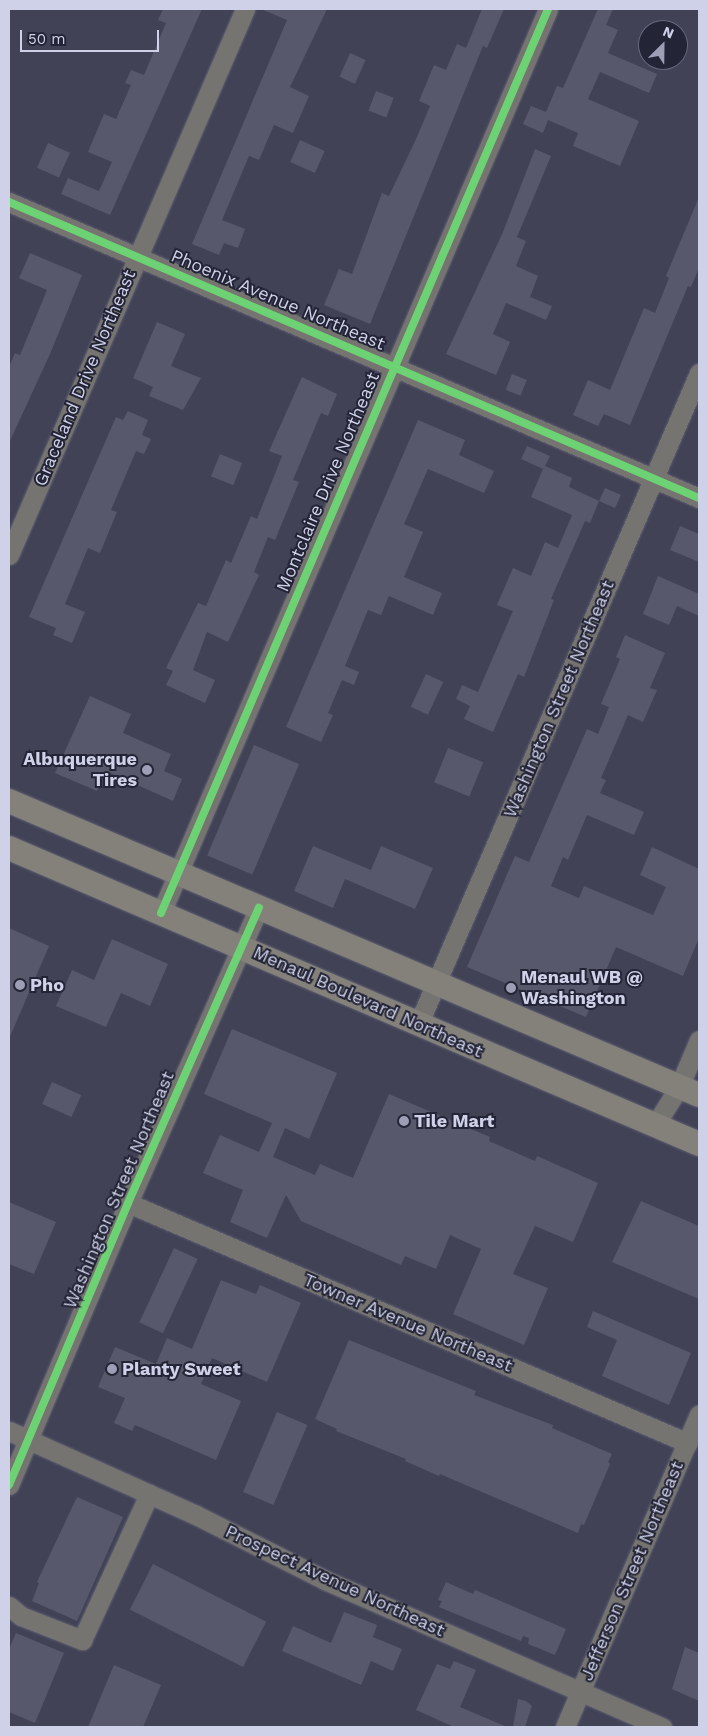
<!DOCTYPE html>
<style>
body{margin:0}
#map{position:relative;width:708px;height:1736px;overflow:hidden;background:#424257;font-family:"Work Sans",sans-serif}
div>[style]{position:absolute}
.building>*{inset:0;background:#58586c;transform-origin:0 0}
.roads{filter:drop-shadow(0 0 1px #606073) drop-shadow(0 0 1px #606073)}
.minor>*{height:19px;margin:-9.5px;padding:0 9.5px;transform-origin:9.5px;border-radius:9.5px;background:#757471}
.major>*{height:24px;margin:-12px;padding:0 12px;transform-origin:12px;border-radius:12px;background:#838179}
.cycleway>*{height:8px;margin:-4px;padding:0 4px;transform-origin:4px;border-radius:4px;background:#6cd273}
.dots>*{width:14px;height:14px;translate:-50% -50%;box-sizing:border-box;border:2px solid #232435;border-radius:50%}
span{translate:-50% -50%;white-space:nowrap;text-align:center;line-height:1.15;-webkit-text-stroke:4px #232435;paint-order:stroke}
.street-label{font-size:18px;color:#cfd1e9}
.poi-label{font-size:18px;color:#cfd1e9;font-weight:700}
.right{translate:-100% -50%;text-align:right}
.left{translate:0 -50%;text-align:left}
.frame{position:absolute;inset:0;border:10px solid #cfd1e9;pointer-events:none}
.north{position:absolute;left:638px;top:20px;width:50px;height:50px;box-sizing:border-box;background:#232435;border:1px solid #68697d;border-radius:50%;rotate:23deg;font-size:14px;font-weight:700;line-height:20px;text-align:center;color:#cfd1e9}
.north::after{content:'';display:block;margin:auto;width:18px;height:22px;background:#9e9fb6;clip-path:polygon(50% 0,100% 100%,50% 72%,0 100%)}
.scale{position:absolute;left:20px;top:30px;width:139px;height:22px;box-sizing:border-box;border:2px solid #cfd1e9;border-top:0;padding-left:6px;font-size:15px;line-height:18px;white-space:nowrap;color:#cfd1e9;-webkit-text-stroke:4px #232435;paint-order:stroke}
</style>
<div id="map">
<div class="building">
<div style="clip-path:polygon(163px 9px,202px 9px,110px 215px,61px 194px,68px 178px,99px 191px,112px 162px,88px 152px,104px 114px,116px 119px,131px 85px,125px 83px,131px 70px,144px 75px,166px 23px,158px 20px)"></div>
<div style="clip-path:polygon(261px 9px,327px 9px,290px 87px,309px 96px,293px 133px,274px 125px,259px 160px,249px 156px,222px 220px,245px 229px,238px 248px,224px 243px,219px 255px,192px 244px,287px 20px)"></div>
<div style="clip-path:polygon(482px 9px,504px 9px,487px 48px,483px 46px,370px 324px,324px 305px,339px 269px,352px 274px,382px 193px,389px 196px,416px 139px,430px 106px,419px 101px,434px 65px,446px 70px,457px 44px,466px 48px)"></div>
<div style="clip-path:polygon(598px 9px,613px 9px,606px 25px,618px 30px,608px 53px,657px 74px,649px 93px,600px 72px,588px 99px,639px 121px,620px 166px,573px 146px,578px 133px,548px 120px,543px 133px,523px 124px,531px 106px,546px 112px,557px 86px,563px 88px)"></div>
<div style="left:350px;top:53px;width:17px;height:26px;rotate:24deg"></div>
<div style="left:376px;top:91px;width:19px;height:21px;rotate:21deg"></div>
<div style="left:300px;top:140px;width:27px;height:24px;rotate:24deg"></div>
<div style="left:48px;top:143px;width:24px;height:27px;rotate:24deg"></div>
<div style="clip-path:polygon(535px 149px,551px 156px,517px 237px,526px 241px,516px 266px,538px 276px,530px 297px,552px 306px,546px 320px,506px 303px,493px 334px,510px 342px,496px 375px,446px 354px,503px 232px)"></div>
<div style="clip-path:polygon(699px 197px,699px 268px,691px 287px,688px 286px,630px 425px,604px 414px,598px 426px,573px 415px,588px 380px,610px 390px,644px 308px,655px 313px,669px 278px,666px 276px)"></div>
<div style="clip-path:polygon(30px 253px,82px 275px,50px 354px,9px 443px,9px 367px,15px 353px,20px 355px,47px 290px,19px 278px)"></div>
<div style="clip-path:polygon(157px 322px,185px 334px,171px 366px,201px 378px,183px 410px,149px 396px,153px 387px,133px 378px)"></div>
<div style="left:512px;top:374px;width:16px;height:17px;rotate:22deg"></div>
<div style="clip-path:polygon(302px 377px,337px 394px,328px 416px,321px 413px,293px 480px,299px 482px,275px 540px,268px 537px,254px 572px,259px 575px,228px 642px,207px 632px,193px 670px,215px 680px,205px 703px,166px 685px,173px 671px,166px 668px,198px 603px,206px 606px,226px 560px,231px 563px,251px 516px,257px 519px,282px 456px,269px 451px)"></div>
<div style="clip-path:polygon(128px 411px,148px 420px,142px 435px,151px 439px,144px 454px,136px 451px,111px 510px,117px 512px,100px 553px,88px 548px,65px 604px,85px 612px,72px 643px,53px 635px,56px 628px,29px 617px,116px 417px,123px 420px)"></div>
<div style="clip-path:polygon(418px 420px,465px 440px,459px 455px,494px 471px,484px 493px,428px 469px,404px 524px,423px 532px,404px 577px,442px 593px,433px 615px,389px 596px,381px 615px,368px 610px,345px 666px,359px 672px,354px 685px,342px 680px,328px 713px,333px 715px,321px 742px,286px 727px)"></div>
<div style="clip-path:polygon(527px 446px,550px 456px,545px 466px,572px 478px,569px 487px,599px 501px,605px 488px,621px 495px,615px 508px,599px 501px,590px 523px,585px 521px,551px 599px,554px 600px,524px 677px,518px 674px,493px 732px,464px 719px,470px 706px,456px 699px,462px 685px,478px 692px,513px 611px,497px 605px,513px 568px,531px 576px,545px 542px,558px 548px,572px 515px,531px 497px,543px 469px,521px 459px)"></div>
<div style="left:220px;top:454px;width:24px;height:24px;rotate:22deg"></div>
<div style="clip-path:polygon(680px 526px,699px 534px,699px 562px,670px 550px)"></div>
<div style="clip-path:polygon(658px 576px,699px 594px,699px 616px,677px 606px,669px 625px,643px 614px)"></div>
<div style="clip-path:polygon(625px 635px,665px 653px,650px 688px,657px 690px,643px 722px,628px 715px,601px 778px,606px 780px,600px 793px,644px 812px,634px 835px,587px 815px,568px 860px,563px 857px,551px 886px,579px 898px,584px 886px,653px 915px,666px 887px,640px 875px,652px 847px,699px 869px,699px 938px,683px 976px,616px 947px,586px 1017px,467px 967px,515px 856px,529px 862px,587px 729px,598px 734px,609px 707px,601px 704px,620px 659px,616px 657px)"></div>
<div style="left:426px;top:674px;width:19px;height:36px;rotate:25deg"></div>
<div style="clip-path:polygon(90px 696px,131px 714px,123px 733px,171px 754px,164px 771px,182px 779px,173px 801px,106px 771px,97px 791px,55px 773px)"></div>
<div style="left:254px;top:745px;width:49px;height:120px;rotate:23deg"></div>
<div style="left:448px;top:748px;width:38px;height:37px;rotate:22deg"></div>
<div style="clip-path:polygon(313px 846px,371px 870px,381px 846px,433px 868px,415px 909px,345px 879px,333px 908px,294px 891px)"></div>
<div style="clip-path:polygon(9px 928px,49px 946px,9px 1039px)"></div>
<div style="clip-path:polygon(112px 939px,168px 964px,150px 1006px,121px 993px,106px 1027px,56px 1006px,72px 970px,94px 980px)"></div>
<div style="clip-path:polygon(232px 1029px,337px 1073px,309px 1139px,285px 1128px,273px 1157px,315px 1175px,320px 1164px,353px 1178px,389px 1094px,490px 1137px,489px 1141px,535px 1161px,537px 1156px,598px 1183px,573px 1242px,535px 1226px,513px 1274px,548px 1288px,524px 1345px,453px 1314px,481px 1249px,450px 1235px,436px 1269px,405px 1256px,401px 1265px,301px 1221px,286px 1195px,267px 1238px,230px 1222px,243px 1190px,203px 1173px,220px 1135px,259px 1152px,272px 1123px,204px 1094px)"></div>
<div style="left:52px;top:1082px;width:32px;height:24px;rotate:24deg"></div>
<div style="clip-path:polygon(641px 1201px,699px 1226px,699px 1299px,612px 1262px)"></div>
<div style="clip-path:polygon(9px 1202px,56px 1222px,34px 1274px,9px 1264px)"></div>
<div style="left:174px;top:1248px;width:26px;height:82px;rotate:25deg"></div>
<div style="clip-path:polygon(221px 1280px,256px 1294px,260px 1285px,301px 1303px,267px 1382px,212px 1358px,201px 1384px,241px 1401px,216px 1460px,135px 1425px,132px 1431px,114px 1423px,125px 1398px,98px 1387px,115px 1347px,156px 1364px,167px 1338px,192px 1349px)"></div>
<div style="clip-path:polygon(593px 1311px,691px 1353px,669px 1405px,602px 1376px,617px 1340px,587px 1327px)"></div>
<div style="clip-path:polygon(349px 1340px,476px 1391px,474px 1395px,553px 1425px,552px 1428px,612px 1454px,608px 1462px,610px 1464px,584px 1525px,581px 1524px,578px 1533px,440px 1474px,439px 1476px,405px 1461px,406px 1459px,336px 1431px,337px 1429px,315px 1419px)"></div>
<div style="left:277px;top:1412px;width:33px;height:87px;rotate:23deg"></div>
<div style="clip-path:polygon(77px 1497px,123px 1517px,77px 1621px,32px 1601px,39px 1583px,37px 1582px)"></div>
<div style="left:153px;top:1564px;width:127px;height:51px;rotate:27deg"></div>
<div style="clip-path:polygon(446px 1582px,473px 1594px,475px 1590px,566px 1629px,555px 1655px,528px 1644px,529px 1638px,523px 1636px,521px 1641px,439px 1607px,442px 1601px,438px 1600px)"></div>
<div style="clip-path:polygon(344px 1612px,377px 1625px,373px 1637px,402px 1649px,393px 1671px,371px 1661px,361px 1685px,282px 1651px,293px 1626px,331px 1643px)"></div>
<div style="clip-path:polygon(16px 1633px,64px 1653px,35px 1723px,9px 1712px,9px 1649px)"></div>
<div style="clip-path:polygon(685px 1647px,699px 1653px,699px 1701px,672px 1689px)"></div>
<div style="clip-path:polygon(454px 1661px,476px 1670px,460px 1707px,507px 1727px,454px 1727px,416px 1710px,437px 1664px,450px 1669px)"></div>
<div style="clip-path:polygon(114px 1665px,161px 1685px,143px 1727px,88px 1727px)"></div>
<div style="clip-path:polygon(518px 1699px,526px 1701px,532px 1706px,525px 1727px,513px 1727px)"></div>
</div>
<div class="roads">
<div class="minor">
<div style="left:9px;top:202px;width:751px;rotate:23.22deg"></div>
<div style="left:9px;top:555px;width:595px;rotate:-66.62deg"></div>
<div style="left:161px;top:913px;width:983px;rotate:-66.82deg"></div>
<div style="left:418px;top:1025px;width:710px;rotate:-66.68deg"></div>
<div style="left:655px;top:1125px;width:45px;rotate:-57.7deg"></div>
<div style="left:679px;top:1087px;width:51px;rotate:-66.9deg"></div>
<div style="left:128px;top:1203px;width:609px;rotate:23.2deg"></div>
<div style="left:9px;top:1431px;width:205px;rotate:24.2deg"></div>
<div style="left:196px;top:1515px;width:144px;rotate:26.7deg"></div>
<div style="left:325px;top:1580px;width:368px;rotate:23.6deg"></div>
<div style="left:9px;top:1485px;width:306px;rotate:-67.1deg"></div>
<div style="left:128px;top:1203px;width:323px;rotate:-66.1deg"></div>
<div style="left:9px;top:1606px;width:16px;rotate:40deg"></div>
<div style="left:21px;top:1616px;width:66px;rotate:21.5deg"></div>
<div style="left:82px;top:1640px;width:161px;rotate:-65.3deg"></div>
<div style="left:565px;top:1727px;width:340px;rotate:-66.8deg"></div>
</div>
<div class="major">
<div style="left:9px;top:801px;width:750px;rotate:23.08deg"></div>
<div style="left:9px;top:848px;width:751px;rotate:23.22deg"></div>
</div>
</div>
<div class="cycleway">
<div style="left:9px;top:202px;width:751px;rotate:23.22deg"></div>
<div style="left:161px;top:913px;width:983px;rotate:-66.82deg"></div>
<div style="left:9px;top:1485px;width:306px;rotate:-67.1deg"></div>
<div style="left:128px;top:1203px;width:323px;rotate:-66.1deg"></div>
</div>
<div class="dots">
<div style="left:147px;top:770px;background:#9e9fb6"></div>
<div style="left:20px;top:985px;background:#9e9fb6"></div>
<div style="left:511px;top:988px;background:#9e9fb6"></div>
<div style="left:404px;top:1121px;background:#9e9fb6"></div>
<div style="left:112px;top:1369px;background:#9e9fb6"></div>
</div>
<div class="street-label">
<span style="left:278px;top:300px;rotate:23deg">Phoenix Avenue Northeast</span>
<span style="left:85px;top:378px;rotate:-67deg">Graceland Drive Northeast</span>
<span style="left:328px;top:482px;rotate:-67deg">Montclaire Drive Northeast</span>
<span style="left:559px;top:699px;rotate:-67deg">Washington Street Northeast</span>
<span style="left:368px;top:1002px;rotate:24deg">Menaul Boulevard Northeast</span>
<span style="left:119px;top:1190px;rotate:-67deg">Washington Street Northeast</span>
<span style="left:408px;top:1323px;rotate:23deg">Towner Avenue Northeast</span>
<span style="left:632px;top:1571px;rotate:-67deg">Jefferson Street Northeast</span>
<span style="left:335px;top:1581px;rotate:25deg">Prospect Avenue Northeast</span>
</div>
<div class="poi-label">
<span class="right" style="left:137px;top:770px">Albuquerque<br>Tires</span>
<span class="left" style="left:521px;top:988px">Menaul WB @<br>Washington</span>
<span class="left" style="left:30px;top:985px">Pho</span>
<span class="left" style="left:414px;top:1121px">Tile Mart</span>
<span class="left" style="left:122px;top:1369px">Planty Sweet</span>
</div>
<div class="frame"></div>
<div class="north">N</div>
<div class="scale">50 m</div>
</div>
